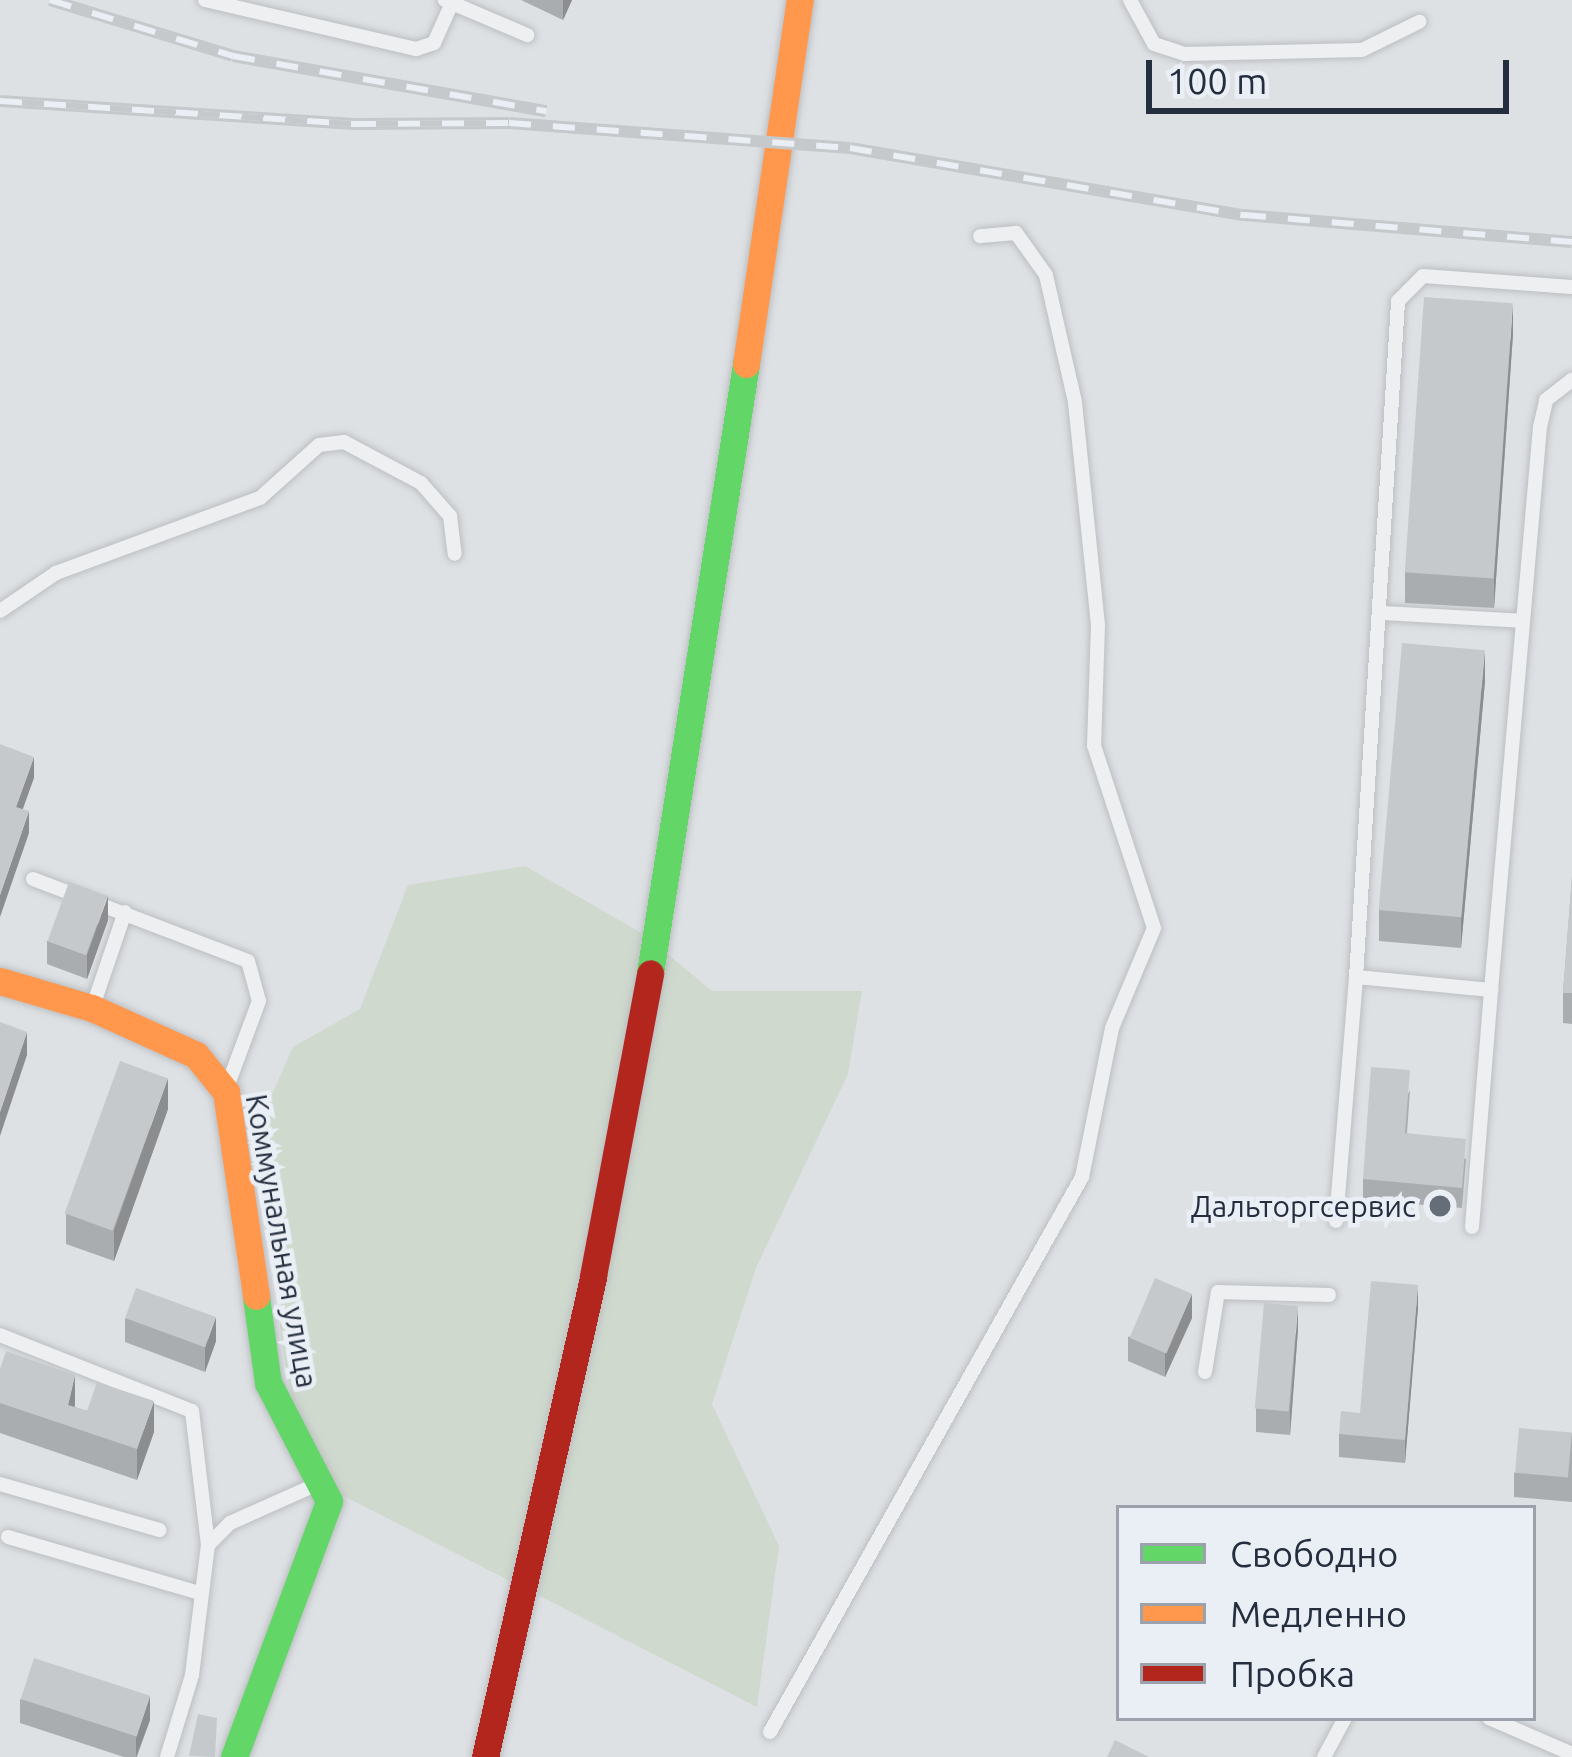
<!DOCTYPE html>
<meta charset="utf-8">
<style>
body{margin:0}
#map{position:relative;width:1572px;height:1757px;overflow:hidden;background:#dee1e4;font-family:Ubuntu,sans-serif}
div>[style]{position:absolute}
.green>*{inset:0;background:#cfd9cd}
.roads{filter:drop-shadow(0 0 3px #bcbfc2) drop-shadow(0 0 3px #bcbfc2)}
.lane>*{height:14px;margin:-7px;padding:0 7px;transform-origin:7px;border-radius:7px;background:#edeff1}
.fast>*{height:27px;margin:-13.5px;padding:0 13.5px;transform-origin:13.5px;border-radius:13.5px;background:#63d668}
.slow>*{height:27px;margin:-13.5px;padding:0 13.5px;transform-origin:13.5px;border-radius:13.5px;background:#ff974d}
.jam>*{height:27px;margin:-13.5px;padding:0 13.5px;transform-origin:13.5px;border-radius:13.5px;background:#b3261e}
.rail>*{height:12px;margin-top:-6px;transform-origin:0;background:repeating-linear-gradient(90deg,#eaeff5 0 22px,#c6c9cc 0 44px);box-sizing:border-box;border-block:3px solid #c6c9cc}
.wall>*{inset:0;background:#aaadaf}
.shaded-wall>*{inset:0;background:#8b8d8f}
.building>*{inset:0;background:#c6c9cc;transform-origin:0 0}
.dots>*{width:33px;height:33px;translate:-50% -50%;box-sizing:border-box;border:6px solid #eaeff5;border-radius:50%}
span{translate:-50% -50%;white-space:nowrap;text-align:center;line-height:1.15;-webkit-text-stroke:9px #eaeff5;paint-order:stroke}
.poi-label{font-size:30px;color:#242e3e}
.right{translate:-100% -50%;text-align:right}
.street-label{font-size:30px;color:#242e3e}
.legend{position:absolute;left:1116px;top:1505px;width:420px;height:216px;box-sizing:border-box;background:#eaeff5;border:3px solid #9ba2ac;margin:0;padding:15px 21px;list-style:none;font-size:36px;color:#242e3e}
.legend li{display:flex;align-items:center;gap:24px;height:60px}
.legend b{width:60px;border:3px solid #9ba2ac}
.scale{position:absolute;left:1146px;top:60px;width:363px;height:54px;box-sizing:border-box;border:6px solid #242e3e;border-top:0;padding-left:15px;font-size:36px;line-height:42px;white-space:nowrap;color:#242e3e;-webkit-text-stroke:9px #eaeff5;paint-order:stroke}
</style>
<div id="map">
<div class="green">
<div style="clip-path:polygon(525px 866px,645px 935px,712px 991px,862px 991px,848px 1074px,756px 1268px,712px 1404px,779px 1546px,757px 1707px,332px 1490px,293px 1409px,280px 1328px,281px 1230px,257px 1128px,293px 1047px,360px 1009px,408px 885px)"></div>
</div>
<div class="roads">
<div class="lane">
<div style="left:205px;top:0;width:217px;rotate:13.1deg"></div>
<div style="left:416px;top:49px;width:19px;rotate:-18deg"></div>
<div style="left:434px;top:43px;width:44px;rotate:-65.8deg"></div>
<div style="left:452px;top:3px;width:8px;rotate:-157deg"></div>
<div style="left:1130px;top:0;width:50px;rotate:61.4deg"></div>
<div style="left:1154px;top:44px;width:32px;rotate:18deg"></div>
<div style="left:1184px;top:54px;width:178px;rotate:-1.3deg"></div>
<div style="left:1362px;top:50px;width:64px;rotate:-26.2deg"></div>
<div style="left:452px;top:3px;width:82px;rotate:23.1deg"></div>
<div style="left:0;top:611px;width:68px;rotate:-34.2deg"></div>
<div style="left:56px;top:573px;width:217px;rotate:-20.2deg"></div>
<div style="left:260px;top:498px;width:79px;rotate:-41.9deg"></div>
<div style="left:319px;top:445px;width:25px;rotate:-7deg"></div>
<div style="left:344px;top:442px;width:87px;rotate:28deg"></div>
<div style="left:421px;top:483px;width:44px;rotate:48.7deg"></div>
<div style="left:450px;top:516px;width:38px;rotate:83deg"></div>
<div style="left:1381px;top:613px;width:142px;rotate:3.2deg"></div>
<div style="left:33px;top:879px;width:230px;rotate:20.9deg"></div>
<div style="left:248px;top:961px;width:41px;rotate:74.6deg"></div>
<div style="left:259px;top:1001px;width:92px;rotate:110.4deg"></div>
<div style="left:1356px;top:977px;width:677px;rotate:-86.44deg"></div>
<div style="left:1398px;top:301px;width:35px;rotate:-45deg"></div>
<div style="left:1423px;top:276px;width:149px;rotate:4.2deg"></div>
<div style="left:94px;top:1003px;width:96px;rotate:-71.2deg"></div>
<div style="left:1336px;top:1221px;width:245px;rotate:-85.3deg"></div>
<div style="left:1356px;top:977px;width:136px;rotate:5.5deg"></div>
<div style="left:1491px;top:990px;width:565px;rotate:-85.03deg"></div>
<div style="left:1540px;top:427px;width:28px;rotate:-77deg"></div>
<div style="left:1546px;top:400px;width:33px;rotate:-38deg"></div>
<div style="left:1472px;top:1227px;width:238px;rotate:-85.4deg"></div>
<div style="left:0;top:1335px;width:206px;rotate:21.6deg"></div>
<div style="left:192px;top:1411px;width:135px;rotate:83.2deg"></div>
<div style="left:1205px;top:1372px;width:81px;rotate:-80.8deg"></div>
<div style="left:1218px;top:1292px;width:111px;rotate:1.5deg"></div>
<div style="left:0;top:1484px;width:166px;rotate:16.1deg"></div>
<div style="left:8px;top:1537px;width:200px;rotate:16.3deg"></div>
<div style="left:1489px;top:1718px;width:90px;rotate:23.4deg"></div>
<div style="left:770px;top:1732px;width:637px;rotate:-60.66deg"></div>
<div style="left:1082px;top:1177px;width:152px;rotate:-78.6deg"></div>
<div style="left:1112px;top:1028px;width:108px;rotate:-67.2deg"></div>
<div style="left:1154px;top:928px;width:192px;rotate:-108.2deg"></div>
<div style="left:1094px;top:746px;width:121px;rotate:-88.1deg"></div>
<div style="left:1098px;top:625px;width:224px;rotate:-95.9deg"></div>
<div style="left:1075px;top:402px;width:130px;rotate:-102.9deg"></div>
<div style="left:1046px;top:275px;width:52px;rotate:-125.5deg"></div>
<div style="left:1016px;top:233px;width:36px;rotate:175deg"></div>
<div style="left:167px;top:1757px;width:86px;rotate:-73deg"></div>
<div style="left:192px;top:1675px;width:131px;rotate:-83deg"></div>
<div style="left:208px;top:1545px;width:31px;rotate:-45deg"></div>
<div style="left:230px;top:1523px;width:93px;rotate:-24.1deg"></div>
<div style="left:1324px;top:1757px;width:44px;rotate:-61.7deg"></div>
</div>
<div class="fast">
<div style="left:650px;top:973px;width:617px;rotate:-81.04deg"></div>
<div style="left:234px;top:1757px;width:273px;rotate:-69.6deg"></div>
<div style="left:329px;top:1501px;width:133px;rotate:-117.3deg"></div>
<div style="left:268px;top:1383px;width:88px;rotate:-97.9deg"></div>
</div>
<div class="slow">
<div style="left:746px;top:364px;width:368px;rotate:-81.6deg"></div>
<div style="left:0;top:981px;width:96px;rotate:16.4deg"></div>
<div style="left:92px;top:1008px;width:114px;rotate:24.3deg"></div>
<div style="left:196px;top:1055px;width:48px;rotate:51deg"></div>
<div style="left:226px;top:1092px;width:206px;rotate:81.6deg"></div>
</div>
<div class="jam">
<div style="left:485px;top:1757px;width:493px;rotate:-77.3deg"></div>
<div style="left:593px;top:1276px;width:308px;rotate:-79.3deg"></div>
</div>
</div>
<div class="rail">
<div style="left:50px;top:0;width:191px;rotate:17deg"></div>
<div style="left:233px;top:56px;width:318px;rotate:10deg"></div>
<div style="left:0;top:101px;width:355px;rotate:3.7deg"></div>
<div style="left:354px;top:124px;width:155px;rotate:-0.4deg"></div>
<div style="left:509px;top:123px;width:342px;rotate:4.2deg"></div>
<div style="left:850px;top:148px;width:400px;rotate:9.7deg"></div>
<div style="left:1244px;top:215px;width:329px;rotate:4.7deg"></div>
</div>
<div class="wall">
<div style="clip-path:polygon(521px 0,572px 0,563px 20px)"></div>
<div style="clip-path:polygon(1513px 334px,1494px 608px,1405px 603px,1405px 572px)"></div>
<div style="clip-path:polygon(1485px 681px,1461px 948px,1379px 941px,1379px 910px)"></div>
<div style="clip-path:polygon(1572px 877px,1572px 1024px,1563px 1023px,1563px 993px)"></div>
<div style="clip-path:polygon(108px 920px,87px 979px,47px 964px,47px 941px)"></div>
<div style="clip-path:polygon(1410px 1090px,1407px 1133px,1466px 1159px,1462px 1208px,1363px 1200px,1363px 1179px)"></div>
<div style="clip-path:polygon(168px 1109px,114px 1261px,66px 1244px,66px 1214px)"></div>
<div style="clip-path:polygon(1418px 1308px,1405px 1463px,1339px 1457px,1339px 1434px,1360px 1413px)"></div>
<div style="clip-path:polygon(125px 1318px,216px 1341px,205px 1372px,125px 1342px)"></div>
<div style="clip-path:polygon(1192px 1318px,1165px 1377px,1128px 1361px,1128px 1337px)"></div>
<div style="clip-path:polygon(1298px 1329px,1290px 1435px,1256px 1432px,1256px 1409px)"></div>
<div style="clip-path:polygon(0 1369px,75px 1407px,154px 1432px,137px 1480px,0 1433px)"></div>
<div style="clip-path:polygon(1572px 1433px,1572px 1502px,1514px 1497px,1514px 1473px)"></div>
<div style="clip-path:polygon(20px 1699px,150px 1720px,137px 1757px,124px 1757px,20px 1723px)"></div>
</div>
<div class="shaded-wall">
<div style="clip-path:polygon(563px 0,572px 0,563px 20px)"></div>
<div style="clip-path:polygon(1513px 303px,1513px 334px,1494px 608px,1494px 577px)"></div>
<div style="clip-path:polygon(1485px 650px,1485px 681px,1461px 948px,1461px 917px)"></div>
<div style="clip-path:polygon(34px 757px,34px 778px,16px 828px,16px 807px)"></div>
<div style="clip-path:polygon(29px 811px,29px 833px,0 917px,0 895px)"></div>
<div style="clip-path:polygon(108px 896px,108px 920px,87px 979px,87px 955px)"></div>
<div style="clip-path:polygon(27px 1032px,27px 1055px,0 1136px,0 1112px)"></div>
<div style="clip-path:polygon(168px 1078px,168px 1109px,114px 1261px,114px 1230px)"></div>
<div style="clip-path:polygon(1418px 1285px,1418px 1308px,1405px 1463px,1405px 1440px)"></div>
<div style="clip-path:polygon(1192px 1294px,1192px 1318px,1165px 1377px,1165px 1354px)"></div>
<div style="clip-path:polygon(1298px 1306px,1298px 1329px,1290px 1435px,1290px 1412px)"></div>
<div style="clip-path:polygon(216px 1317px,216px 1341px,205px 1372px,205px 1348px)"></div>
<div style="clip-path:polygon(75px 1375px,75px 1405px,70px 1427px,68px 1405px)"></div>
<div style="clip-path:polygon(154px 1401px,154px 1432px,137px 1480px,137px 1449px)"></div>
<div style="clip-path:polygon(150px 1696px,150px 1720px,136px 1757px,136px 1738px)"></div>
</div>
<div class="building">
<div style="left:1424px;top:297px;width:89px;height:276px;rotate:4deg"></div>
<div style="left:1402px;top:643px;width:83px;height:268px;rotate:5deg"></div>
<div style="clip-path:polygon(0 744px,34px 757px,16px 807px,29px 811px,0 895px)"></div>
<div style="clip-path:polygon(1572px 877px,1572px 993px,1563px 993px)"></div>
<div style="left:69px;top:882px;width:41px;height:63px;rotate:20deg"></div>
<div style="clip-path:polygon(0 1022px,27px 1032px,0 1112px)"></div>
<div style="left:120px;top:1061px;width:51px;height:162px;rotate:20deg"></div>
<div style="clip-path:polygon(1371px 1067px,1410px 1070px,1405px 1133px,1466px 1139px,1462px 1188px,1363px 1179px)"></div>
<div style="left:1155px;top:1278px;width:40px;height:65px;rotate:23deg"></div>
<div style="clip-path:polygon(1371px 1281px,1418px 1285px,1405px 1440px,1339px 1434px,1341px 1411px,1360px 1413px)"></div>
<div style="left:136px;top:1288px;width:85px;height:32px;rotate:20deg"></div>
<div style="left:1264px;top:1303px;width:34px;height:106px;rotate:5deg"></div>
<div style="clip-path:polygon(6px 1351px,75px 1375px,68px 1405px,87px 1411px,97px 1382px,154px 1401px,137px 1449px,0 1403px,0 1369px)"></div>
<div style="left:1519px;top:1428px;width:53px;height:45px;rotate:5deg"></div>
<div style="left:34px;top:1658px;width:122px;height:43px;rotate:18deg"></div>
<div style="clip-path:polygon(198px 1714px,217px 1718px,215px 1757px,189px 1756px)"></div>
<div style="clip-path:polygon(1115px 1740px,1149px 1757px,1107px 1757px)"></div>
</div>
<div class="dots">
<div style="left:1440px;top:1206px;background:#656d78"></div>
</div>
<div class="poi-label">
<span class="right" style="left:1416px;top:1206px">Дальторгсервис</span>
</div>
<div class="street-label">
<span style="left:282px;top:1241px;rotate:80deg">Коммунальная улица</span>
</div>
<ul class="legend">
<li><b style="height:15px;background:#63d668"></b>Свободно</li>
<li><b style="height:15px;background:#ff974d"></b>Медленно</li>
<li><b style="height:15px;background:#b3261e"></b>Пробка</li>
</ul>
<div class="scale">100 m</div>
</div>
